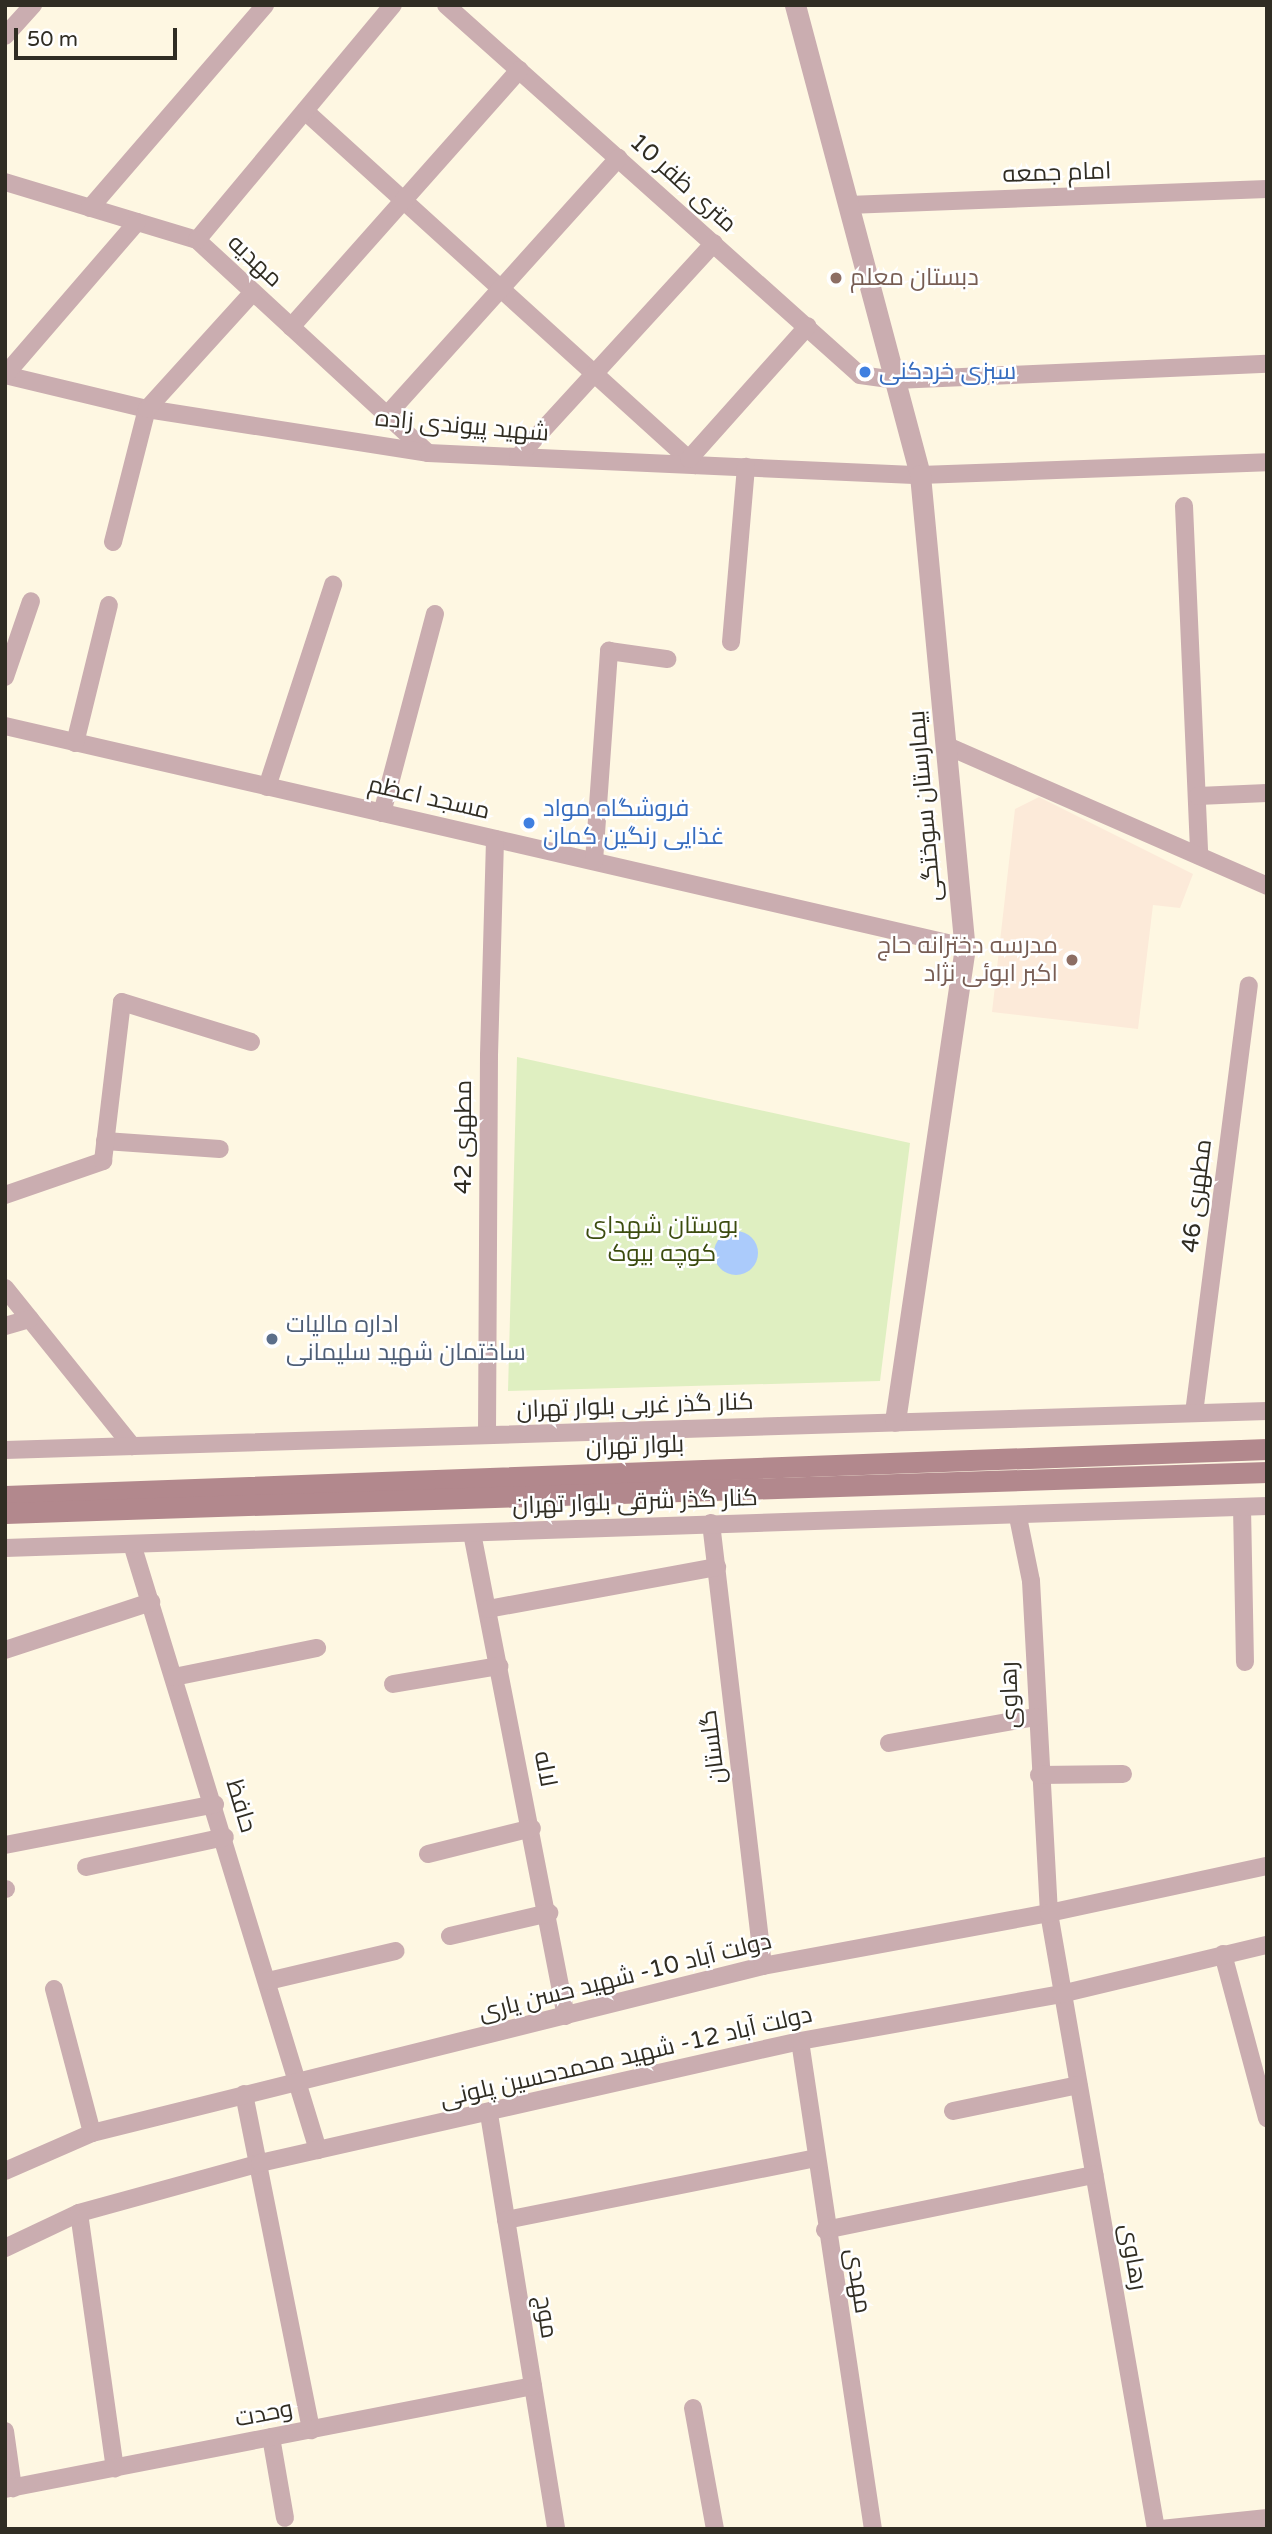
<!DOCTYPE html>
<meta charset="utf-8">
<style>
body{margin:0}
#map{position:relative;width:1272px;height:2534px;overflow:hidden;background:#fef7e2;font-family:"Varela Round",Cairo,sans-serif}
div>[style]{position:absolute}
.education>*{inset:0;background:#fcead9}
.green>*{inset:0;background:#dfefc1}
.water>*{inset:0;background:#abcbfb}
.round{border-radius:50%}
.minor>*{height:18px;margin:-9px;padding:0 9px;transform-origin:9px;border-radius:9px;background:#caadb0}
.tertiary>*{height:21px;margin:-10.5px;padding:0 10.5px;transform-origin:10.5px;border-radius:10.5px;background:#caadb0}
.secondary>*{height:21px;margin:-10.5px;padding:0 10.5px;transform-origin:10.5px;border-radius:10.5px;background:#b2888d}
.dots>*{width:19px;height:19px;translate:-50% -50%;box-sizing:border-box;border:4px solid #fff;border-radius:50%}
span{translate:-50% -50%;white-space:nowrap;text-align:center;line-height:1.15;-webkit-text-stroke:5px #fff;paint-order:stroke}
.street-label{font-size:24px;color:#302d23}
.education-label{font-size:24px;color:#785e54}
.left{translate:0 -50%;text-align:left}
.right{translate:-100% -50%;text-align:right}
.shop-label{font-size:24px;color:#366cbe}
.park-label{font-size:24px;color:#3c4c0f}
.service-label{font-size:24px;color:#4e5e75}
.frame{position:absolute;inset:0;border:7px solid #302d23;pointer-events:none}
.scale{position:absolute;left:14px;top:28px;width:163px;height:32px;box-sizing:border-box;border:4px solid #302d23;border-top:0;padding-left:9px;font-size:21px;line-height:24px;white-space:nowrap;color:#302d23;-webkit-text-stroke:5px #fff;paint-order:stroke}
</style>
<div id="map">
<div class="education">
<div style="clip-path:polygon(1039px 797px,1193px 874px,1180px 908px,1153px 905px,1138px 1029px,992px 1012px,1015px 809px)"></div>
</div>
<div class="green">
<div style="clip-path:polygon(517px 1057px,910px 1143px,880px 1381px,508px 1391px)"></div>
</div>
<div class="water">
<div class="round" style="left:714px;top:1231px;width:44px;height:44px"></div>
</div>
<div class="minor">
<div style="left:446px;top:5px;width:555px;rotate:41.79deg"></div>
<div style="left:860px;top:375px;width:35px;rotate:8deg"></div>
<div style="left:895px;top:380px;width:372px;rotate:-2.5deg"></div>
<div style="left:5px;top:36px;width:42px;rotate:-47.9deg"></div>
<div style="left:305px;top:111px;width:527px;rotate:42.23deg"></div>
<div style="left:5px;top:182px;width:201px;rotate:16.8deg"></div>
<div style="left:197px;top:240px;width:314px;rotate:42.7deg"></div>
<div style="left:848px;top:205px;width:419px;rotate:-2.2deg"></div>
<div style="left:90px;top:208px;width:268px;rotate:-49.2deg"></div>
<div style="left:197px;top:240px;width:306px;rotate:-50.2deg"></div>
<div style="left:291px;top:327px;width:344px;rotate:-48.4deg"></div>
<div style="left:5px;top:375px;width:146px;rotate:13.5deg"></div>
<div style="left:147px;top:409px;width:284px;rotate:8.9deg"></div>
<div style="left:428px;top:453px;width:492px;rotate:2.6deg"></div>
<div style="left:920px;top:475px;width:347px;rotate:-2.1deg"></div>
<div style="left:5px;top:375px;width:202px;rotate:-49.2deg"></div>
<div style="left:387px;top:415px;width:346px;rotate:-48deg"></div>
<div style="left:518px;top:457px;width:290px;rotate:-47.5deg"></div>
<div style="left:689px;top:459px;width:178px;rotate:-48.2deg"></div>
<div style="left:1184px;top:506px;width:350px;rotate:87.5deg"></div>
<div style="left:113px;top:542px;width:137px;rotate:-75.7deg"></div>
<div style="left:147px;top:409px;width:158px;rotate:-47.8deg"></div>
<div style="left:731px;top:642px;width:176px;rotate:-85.1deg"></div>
<div style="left:5px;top:677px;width:80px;rotate:-71.1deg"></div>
<div style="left:5px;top:726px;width:985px;rotate:12.96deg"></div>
<div style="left:75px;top:743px;width:142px;rotate:-76.2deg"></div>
<div style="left:945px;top:745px;width:352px;rotate:23.6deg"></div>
<div style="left:267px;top:787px;width:213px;rotate:-71.9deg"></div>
<div style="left:1198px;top:796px;width:69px;rotate:-2.5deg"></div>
<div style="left:382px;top:813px;width:206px;rotate:-75.1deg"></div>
<div style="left:594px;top:861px;width:211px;rotate:-85.9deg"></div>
<div style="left:609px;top:651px;width:59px;rotate:7.9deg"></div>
<div style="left:105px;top:1141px;width:115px;rotate:4deg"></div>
<div style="left:5px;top:1195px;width:104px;rotate:-19.1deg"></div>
<div style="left:103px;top:1161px;width:160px;rotate:-83.2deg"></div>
<div style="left:122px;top:1002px;width:135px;rotate:17.2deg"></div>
<div style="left:5px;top:1288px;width:203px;rotate:51.2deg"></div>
<div style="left:5px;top:1326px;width:26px;rotate:-16deg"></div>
<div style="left:1194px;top:1413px;width:431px;rotate:-82.7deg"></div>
<div style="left:487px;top:1435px;width:380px;rotate:-89.7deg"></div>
<div style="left:489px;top:1055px;width:216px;rotate:-88.4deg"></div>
<div style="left:5px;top:1450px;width:1263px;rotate:-1.77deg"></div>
<div style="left:1242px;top:1507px;width:155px;rotate:88.9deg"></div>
<div style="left:1018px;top:1517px;width:65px;rotate:78.5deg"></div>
<div style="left:1031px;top:1581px;width:332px;rotate:86.9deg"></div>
<div style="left:1049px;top:1913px;width:625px;rotate:80.15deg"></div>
<div style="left:711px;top:1523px;width:446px;rotate:83.3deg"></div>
<div style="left:472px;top:1533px;width:492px;rotate:79deg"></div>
<div style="left:132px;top:1544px;width:634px;rotate:72.94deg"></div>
<div style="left:5px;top:1548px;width:1263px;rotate:-1.91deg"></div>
<div style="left:488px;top:1609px;width:233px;rotate:-10.4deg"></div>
<div style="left:5px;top:1650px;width:154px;rotate:-18.2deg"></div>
<div style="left:174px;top:1677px;width:146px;rotate:-11.5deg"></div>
<div style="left:393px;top:1684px;width:108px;rotate:-9.6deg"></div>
<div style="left:889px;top:1743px;width:148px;rotate:-10.1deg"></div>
<div style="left:1039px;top:1775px;width:84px;rotate:-0.7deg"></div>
<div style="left:5px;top:1845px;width:214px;rotate:-11deg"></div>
<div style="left:428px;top:1854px;width:107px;rotate:-14deg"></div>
<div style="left:86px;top:1867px;width:142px;rotate:-12.2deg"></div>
<div style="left:5px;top:1889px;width:1px"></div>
<div style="left:450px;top:1936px;width:102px;rotate:-13.1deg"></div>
<div style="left:1223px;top:1954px;width:170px;rotate:75deg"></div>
<div style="left:268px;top:1981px;width:131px;rotate:-13.2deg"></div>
<div style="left:54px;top:1989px;width:149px;rotate:75.2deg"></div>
<div style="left:800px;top:2041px;width:493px;rotate:81.5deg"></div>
<div style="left:244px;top:2094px;width:343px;rotate:78.7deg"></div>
<div style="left:953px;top:2111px;width:128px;rotate:-11.7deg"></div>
<div style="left:489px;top:2114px;width:420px;rotate:80.8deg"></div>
<div style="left:5px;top:2171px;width:95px;rotate:-23.6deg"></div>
<div style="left:92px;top:2133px;width:691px;rotate:-13.98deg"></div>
<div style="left:763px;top:1966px;width:291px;rotate:-10.5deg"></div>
<div style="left:1049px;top:1913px;width:223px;rotate:-12.2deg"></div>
<div style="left:79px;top:2213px;width:258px;rotate:82deg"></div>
<div style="left:506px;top:2220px;width:315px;rotate:-11.3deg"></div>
<div style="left:825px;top:2230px;width:275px;rotate:-11.6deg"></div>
<div style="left:5px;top:2248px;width:82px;rotate:-25.3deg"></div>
<div style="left:79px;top:2213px;width:188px;rotate:-15.4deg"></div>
<div style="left:260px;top:2163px;width:554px;rotate:-12.73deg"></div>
<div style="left:800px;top:2041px;width:265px;rotate:-10.2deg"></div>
<div style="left:1061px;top:1994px;width:212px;rotate:-13.4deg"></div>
<div style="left:693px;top:2408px;width:123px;rotate:79.7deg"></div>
<div style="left:5px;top:2431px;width:58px;rotate:82deg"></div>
<div style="left:271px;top:2437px;width:82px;rotate:80.2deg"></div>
<div style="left:5px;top:2489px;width:538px;rotate:-11.04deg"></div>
<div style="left:1161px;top:2529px;width:107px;rotate:-5.9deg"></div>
</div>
<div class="tertiary">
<div style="left:795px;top:5px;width:486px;rotate:75.1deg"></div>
<div style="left:920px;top:475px;width:474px;rotate:84.6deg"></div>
<div style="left:965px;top:947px;width:479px;rotate:98.4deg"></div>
</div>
<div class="secondary">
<div style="left:5px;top:1496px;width:1263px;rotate:-2.13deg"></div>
<div style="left:5px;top:1513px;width:1263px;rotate:-1.86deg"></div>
</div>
<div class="dots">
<div style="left:836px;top:278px;background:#8d6e63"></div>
<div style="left:865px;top:372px;background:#3f7fe0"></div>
<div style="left:529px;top:823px;background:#3f7fe0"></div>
<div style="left:1072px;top:960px;background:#8d6e63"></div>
<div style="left:272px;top:1339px;background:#5c6f8a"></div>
</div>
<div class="street-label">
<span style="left:1057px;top:173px;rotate:-2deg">امام جمعه</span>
<span style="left:683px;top:183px;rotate:42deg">10 متری ظفر</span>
<span style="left:255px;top:261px;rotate:43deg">مهدیه</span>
<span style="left:462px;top:426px;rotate:5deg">شهید پیوندی زاده</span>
<span style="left:429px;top:798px;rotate:13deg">مسجد اعظم</span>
<span style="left:925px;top:806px;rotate:-95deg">بیمارستان سوختگی</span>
<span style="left:464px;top:1137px;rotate:-90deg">مطهری 42</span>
<span style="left:1197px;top:1196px;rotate:-83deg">مطهری 46</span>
<span style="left:635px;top:1406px;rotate:-2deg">کنار گذر غربی بلوار تهران</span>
<span style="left:635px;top:1446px;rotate:-2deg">بلوار تهران</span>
<span style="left:635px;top:1502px;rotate:-2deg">کنار گذر شرقی بلوار تهران</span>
<span style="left:1010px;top:1695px;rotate:-92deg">رهاوی</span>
<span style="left:713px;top:1747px;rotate:-97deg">گلستان</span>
<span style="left:545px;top:1769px;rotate:79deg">لاله</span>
<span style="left:241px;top:1806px;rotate:73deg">حافظ</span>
<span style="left:625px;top:1977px;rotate:-14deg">دولت آباد 10- شهید حسن یاری</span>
<span style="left:626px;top:2057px;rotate:-13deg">دولت آباد 12- شهید محمدحسین پلونی</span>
<span style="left:1133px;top:2257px;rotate:80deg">رهاوی</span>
<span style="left:858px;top:2281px;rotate:81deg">مهدی</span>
<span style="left:546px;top:2317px;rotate:81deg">موج</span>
<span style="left:264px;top:2414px;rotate:-11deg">وحدت</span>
</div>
<div class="education-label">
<span class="left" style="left:850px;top:278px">دبستان معلم</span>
<span class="right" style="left:1058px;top:960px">مدرسه دخترانه حاج<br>اکبر ابوئی نژاد</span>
</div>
<div class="shop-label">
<span class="left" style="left:879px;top:372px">سبزی خردکنی</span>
<span class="left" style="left:543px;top:823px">فروشگاه مواد<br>غذایی رنگین کمان</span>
</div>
<div class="park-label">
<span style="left:662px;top:1240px">بوستان شهدای<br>کوچه بیوک</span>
</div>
<div class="service-label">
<span class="left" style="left:286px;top:1339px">اداره مالیات<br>ساختمان شهید سلیمانی</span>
</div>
<div class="frame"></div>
<div class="scale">50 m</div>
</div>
